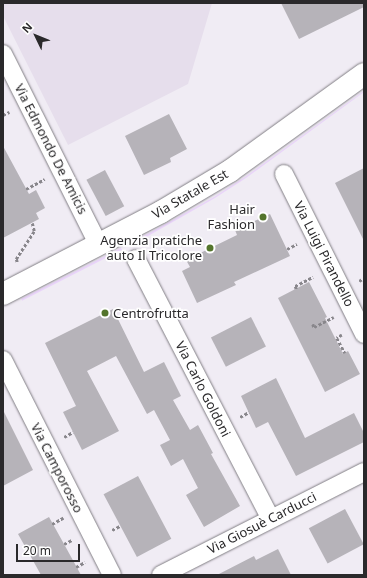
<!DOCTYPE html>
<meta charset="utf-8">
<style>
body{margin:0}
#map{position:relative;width:367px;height:578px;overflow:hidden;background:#f0ecf4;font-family:"Noto Sans",sans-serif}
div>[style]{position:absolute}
.built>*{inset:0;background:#e6deec}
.green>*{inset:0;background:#ead6fa;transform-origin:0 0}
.building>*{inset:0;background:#b6b3b9;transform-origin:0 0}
.path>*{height:2.5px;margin-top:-1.25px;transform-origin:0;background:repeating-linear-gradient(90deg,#88868b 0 3px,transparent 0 5px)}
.roads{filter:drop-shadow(0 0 1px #817e84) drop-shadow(0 0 1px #817e84)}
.street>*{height:18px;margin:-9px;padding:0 9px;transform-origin:9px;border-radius:9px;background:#fff}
.secondary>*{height:22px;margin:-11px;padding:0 11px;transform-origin:11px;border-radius:11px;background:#fff}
.dots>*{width:11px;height:11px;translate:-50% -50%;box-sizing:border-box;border:2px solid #fff;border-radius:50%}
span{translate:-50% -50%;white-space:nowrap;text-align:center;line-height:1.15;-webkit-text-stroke:3.5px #fff;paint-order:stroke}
.street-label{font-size:13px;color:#2a292b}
.poi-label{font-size:13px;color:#2a292b}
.right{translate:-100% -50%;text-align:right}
.left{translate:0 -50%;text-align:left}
.frame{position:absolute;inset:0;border:4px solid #2a292b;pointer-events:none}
.north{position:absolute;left:16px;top:16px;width:40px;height:40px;-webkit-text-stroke:3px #fff;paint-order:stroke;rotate:313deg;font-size:11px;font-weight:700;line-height:16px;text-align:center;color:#2a292b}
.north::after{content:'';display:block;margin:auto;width:14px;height:18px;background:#2a292b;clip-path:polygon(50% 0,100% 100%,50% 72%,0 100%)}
.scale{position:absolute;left:16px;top:544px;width:64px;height:18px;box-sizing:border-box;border:2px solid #2a292b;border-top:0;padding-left:5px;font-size:12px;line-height:14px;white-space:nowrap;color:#2a292b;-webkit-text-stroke:3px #fff;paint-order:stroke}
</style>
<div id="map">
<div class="built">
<div style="clip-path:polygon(3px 3px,212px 3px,188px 84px,68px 145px,3px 16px)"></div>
</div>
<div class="green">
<div style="clip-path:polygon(364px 91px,364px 92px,246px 178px,215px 198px,134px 244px,133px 242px,214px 197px,245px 177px)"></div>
<div style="left:121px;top:248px;width:2px;height:112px;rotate:63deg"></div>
</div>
<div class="building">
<div style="clip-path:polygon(281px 3px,364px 3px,364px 7px,299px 39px)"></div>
<div style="clip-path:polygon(169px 114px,187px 149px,170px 158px,171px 162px,144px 175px,125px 136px)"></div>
<div style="clip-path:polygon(3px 146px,29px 194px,36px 190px,45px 208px,36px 213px,39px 219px,3px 238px)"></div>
<div style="clip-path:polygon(364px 168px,364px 241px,335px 183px)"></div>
<div style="left:105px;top:170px;width:41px;height:21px;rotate:62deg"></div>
<div style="clip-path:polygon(270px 214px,290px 256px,234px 282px,236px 285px,197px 303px,182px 271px,190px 267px,186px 260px,237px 235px,235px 230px)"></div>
<div style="clip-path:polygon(309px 282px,327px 317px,325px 318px,343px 354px,348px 351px,360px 374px,325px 392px,278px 298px)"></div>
<div style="clip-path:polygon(113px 309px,144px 372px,164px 362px,181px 396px,173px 400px,190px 430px,198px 425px,213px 453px,211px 454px,240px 506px,204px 527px,186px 495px,198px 488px,183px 459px,171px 466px,160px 445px,170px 440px,154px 410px,147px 414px,116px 356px,87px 371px,119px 431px,82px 450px,63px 412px,76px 406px,45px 343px)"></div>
<div style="left:251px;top:317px;width:33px;height:45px;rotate:63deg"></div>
<div style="clip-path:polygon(276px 378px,305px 438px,354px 413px,364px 433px,364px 442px,296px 476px,268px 422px,256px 428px,241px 396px)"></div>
<div style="clip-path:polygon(3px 410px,33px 470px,3px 486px)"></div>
<div style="left:138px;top:476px;width:71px;height:39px;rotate:62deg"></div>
<div style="left:345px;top:509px;width:40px;height:41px;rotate:62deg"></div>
<div style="clip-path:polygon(49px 517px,64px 544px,81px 575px,41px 575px,36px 566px,18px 534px)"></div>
<div style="clip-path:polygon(278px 549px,291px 575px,217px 575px,254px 556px,256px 560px)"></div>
</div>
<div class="path">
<div style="left:3px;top:115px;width:7px;rotate:-27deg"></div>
<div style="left:26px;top:189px;width:21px;rotate:-28deg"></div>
<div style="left:287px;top:249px;width:11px;rotate:-27deg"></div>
<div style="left:17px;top:262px;width:3px;rotate:-108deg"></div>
<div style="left:16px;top:259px;width:33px;rotate:-57deg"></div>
<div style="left:34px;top:231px;width:8px;rotate:-104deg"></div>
<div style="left:359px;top:281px;width:6px;rotate:-31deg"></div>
<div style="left:296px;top:289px;width:3px;rotate:-108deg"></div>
<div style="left:295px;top:286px;width:20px;rotate:-27deg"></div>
<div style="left:313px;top:324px;width:3px;rotate:72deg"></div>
<div style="left:314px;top:327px;width:22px;rotate:-27deg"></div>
<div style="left:342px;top:335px;width:6px;rotate:149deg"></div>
<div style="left:337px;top:338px;width:17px;rotate:62deg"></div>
<div style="left:240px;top:417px;width:10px;rotate:-29deg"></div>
<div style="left:64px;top:437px;width:10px;rotate:-29deg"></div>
<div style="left:52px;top:524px;width:13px;rotate:-29deg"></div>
<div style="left:112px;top:530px;width:9px;rotate:-27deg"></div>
<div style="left:64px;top:544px;width:9px;rotate:-27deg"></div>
<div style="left:76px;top:567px;width:10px;rotate:-29deg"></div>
</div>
<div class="roads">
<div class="street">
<div style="left:3px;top:54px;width:212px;rotate:63.4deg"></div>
<div style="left:284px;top:174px;width:179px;rotate:63.4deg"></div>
<div style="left:136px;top:259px;width:292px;rotate:62.6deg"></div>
<div style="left:3px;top:360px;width:241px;rotate:63.1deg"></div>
<div style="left:161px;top:575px;width:228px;rotate:-26.9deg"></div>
</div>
<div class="secondary">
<div style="left:3px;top:294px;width:178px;rotate:-27.4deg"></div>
<div style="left:161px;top:212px;width:80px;rotate:-30.7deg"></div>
<div style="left:230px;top:171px;width:165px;rotate:-35.9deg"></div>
</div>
</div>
<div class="dots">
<div style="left:263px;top:217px;background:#54752c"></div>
<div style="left:210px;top:248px;background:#54752c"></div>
<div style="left:105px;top:313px;background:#54752c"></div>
</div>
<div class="street-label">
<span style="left:51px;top:149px;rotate:63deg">Via Edmondo De Amicis</span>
<span style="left:190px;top:194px;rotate:-30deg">Via Statale Est</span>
<span style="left:324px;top:254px;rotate:63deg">Via Luigi Pirandello</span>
<span style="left:203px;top:389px;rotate:63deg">Via Carlo Goldoni</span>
<span style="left:57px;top:468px;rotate:63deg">Via Camporosso</span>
<span style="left:262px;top:523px;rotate:-27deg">Via Giosuè Carducci</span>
</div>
<div class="poi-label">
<span class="right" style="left:255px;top:217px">Hair<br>Fashion</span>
<span class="right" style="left:202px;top:248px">Agenzia pratiche<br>auto Il Tricolore</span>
<span class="left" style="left:113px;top:313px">Centrofrutta</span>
</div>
<div class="frame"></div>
<div class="north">N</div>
<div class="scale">20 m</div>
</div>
